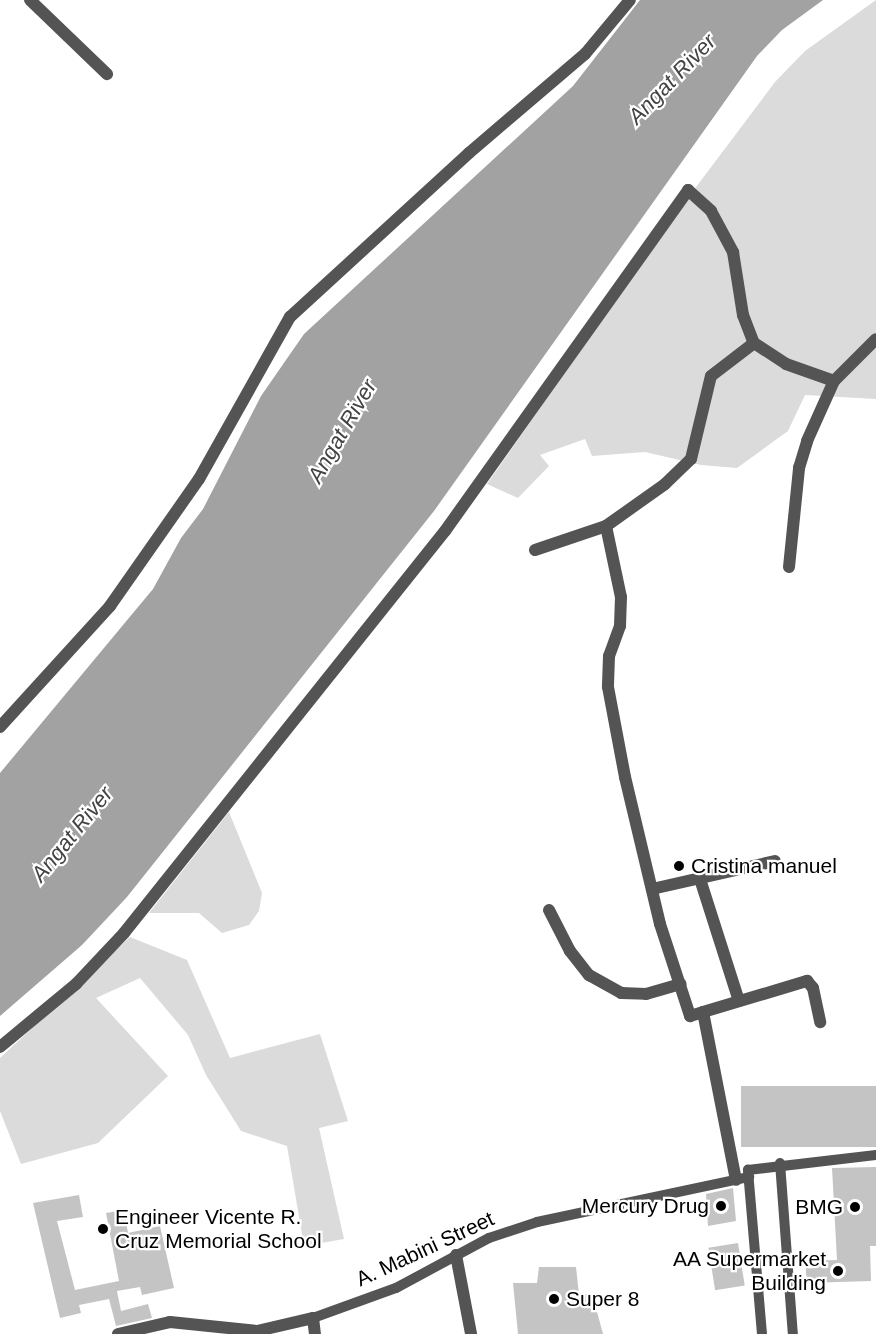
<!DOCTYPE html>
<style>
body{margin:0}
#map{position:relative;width:876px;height:1334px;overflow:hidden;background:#fff;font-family:Helvetica,sans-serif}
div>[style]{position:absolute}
.green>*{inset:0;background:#dbdbdb}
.water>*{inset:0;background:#a2a2a2}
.building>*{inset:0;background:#c4c4c4;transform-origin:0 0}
.pedestrian>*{height:10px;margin:-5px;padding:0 5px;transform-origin:5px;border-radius:5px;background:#545454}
.minor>*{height:12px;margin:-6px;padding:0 6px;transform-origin:6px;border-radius:6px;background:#545454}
.dots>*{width:16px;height:16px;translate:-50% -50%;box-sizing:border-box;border:3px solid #fff;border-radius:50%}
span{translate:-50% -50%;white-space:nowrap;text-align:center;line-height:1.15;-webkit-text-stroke:4.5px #fff;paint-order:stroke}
.poi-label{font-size:21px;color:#000}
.left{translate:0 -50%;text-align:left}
.right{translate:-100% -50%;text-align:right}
.street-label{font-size:21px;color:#000}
.water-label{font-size:22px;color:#434343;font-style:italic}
</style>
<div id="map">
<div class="green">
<div style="clip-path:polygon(876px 0,876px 399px,805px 395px,788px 431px,737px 468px,701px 465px,645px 452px,592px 456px,585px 439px,540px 455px,549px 466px,518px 498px,487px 484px,684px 203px,775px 82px,805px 51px)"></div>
<div style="clip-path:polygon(229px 812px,262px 893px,259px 911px,249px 925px,222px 933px,199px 913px,149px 913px)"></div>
<div style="clip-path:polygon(130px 937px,187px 960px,230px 1058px,320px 1034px,348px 1121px,319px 1128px,344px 1239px,304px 1246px,287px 1146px,241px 1131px,206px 1075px,188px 1035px,140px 978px,96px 998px,168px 1076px,98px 1143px,21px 1164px,0 1111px,0 1058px)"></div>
</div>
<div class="water">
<div style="clip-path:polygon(640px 0,823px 0,782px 30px,757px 56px,434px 511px,127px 897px,82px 945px,0 1016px,0 773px,153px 589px,181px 538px,203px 509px,261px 396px,304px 334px,573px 86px)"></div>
</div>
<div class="building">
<div style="left:876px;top:1086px;width:61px;height:135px;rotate:90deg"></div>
<div style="clip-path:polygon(876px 1167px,876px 1246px,870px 1246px,871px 1281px,807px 1283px,805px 1261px,837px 1260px,832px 1168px)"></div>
<div style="clip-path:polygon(733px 1188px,736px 1221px,708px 1226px,706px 1194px)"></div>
<div style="clip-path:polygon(79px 1195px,83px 1217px,57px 1221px,75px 1290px,119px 1281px,106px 1213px,124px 1210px,128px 1233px,160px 1226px,174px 1288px,142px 1295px,140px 1287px,117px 1291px,121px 1311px,148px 1304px,152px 1318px,116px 1326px,109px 1299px,79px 1305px,81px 1313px,60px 1318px,33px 1203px)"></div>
<div style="left:738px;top:1243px;width:43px;height:30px;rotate:81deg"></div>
<div style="clip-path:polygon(539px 1267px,576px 1267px,579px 1295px,592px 1293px,603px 1334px,518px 1334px,513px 1283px,537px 1283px)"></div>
</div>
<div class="pedestrian">
<div style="left:780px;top:1163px;width:171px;rotate:85.7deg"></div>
<div style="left:313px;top:1318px;width:88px;rotate:-19.9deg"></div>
<div style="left:396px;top:1288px;width:106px;rotate:-28.3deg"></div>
<div style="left:489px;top:1238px;width:51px;rotate:-18.4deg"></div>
<div style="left:537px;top:1222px;width:217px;rotate:-12deg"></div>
<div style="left:762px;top:1334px;width:165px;rotate:-94.9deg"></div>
<div style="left:748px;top:1170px;width:129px;rotate:-6.7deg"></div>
</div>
<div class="minor">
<div style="left:30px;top:0;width:107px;rotate:43.9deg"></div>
<div style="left:606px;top:526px;width:73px;rotate:78.1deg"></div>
<div style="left:621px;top:597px;width:29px;rotate:92deg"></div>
<div style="left:620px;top:626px;width:32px;rotate:110deg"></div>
<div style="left:609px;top:656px;width:31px;rotate:92deg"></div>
<div style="left:608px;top:687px;width:92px;rotate:79.3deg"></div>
<div style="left:625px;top:777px;width:151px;rotate:76.6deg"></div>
<div style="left:660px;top:924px;width:97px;rotate:71.9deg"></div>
<div style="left:690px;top:1016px;width:14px;rotate:-17deg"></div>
<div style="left:703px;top:1012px;width:171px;rotate:78.9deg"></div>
<div style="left:535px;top:550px;width:75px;rotate:-18.7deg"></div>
<div style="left:606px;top:526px;width:72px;rotate:-35.4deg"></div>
<div style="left:665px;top:484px;width:36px;rotate:-44deg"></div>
<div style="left:691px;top:459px;width:85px;rotate:-76.5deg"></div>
<div style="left:711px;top:376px;width:54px;rotate:-37.5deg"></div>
<div style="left:789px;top:567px;width:100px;rotate:-84.2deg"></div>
<div style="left:799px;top:468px;width:28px;rotate:-73deg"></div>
<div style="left:807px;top:441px;width:66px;rotate:-65.8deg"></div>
<div style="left:834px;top:381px;width:59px;rotate:-45deg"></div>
<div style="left:0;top:727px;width:164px;rotate:-47.7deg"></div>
<div style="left:110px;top:606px;width:155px;rotate:-55deg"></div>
<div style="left:199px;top:479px;width:186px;rotate:-60.7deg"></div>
<div style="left:290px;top:317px;width:243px;rotate:-42.5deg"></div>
<div style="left:469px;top:153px;width:153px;rotate:-40.5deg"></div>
<div style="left:585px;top:54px;width:70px;rotate:-50.2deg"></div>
<div style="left:700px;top:879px;width:128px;rotate:72.3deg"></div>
<div style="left:652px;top:889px;width:126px;rotate:-12.8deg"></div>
<div style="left:549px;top:910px;width:46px;rotate:62.9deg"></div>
<div style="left:570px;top:951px;width:31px;rotate:52deg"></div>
<div style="left:589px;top:975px;width:37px;rotate:29deg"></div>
<div style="left:621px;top:993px;width:25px;rotate:2deg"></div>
<div style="left:646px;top:994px;width:36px;rotate:-16deg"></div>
<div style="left:703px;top:1012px;width:109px;rotate:-16.6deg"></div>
<div style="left:807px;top:981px;width:9px;rotate:49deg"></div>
<div style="left:813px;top:988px;width:35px;rotate:78deg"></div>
<div style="left:0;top:1047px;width:99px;rotate:-39.7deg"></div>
<div style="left:76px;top:984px;width:70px;rotate:-46.7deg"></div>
<div style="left:124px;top:933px;width:514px;rotate:-51.39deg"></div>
<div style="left:445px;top:531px;width:419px;rotate:-54.5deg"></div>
<div style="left:688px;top:190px;width:31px;rotate:42deg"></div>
<div style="left:711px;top:211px;width:47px;rotate:61.8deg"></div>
<div style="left:733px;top:252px;width:64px;rotate:81deg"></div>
<div style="left:743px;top:315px;width:30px;rotate:69deg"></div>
<div style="left:754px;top:343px;width:38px;rotate:33deg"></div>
<div style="left:786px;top:364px;width:51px;rotate:19.5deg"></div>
<div style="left:456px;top:1255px;width:80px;rotate:79.2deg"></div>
<div style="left:118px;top:1334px;width:53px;rotate:-13deg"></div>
<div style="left:170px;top:1322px;width:87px;rotate:5.9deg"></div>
<div style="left:257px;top:1331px;width:57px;rotate:-13.1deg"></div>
<div style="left:313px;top:1318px;width:16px;rotate:83deg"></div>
</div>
<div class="dots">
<div style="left:679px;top:866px;background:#000"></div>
<div style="left:721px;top:1206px;background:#000"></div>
<div style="left:855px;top:1207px;background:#000"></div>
<div style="left:103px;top:1229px;background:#000"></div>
<div style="left:838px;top:1271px;background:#000"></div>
<div style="left:554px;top:1299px;background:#000"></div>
</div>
<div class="poi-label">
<span class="left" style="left:691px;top:866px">Cristina manuel</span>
<span class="right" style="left:709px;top:1206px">Mercury Drug</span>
<span class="right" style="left:843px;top:1207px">BMG</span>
<span class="left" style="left:115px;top:1229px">Engineer Vicente R.<br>Cruz Memorial School</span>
<span class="right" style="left:826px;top:1271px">AA Supermarket<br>Building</span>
<span class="left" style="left:566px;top:1299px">Super 8</span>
</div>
<div class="street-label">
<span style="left:425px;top:1249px;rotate:-25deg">A. Mabini Street</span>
</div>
<div class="water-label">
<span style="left:672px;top:79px;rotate:-46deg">Angat River</span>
<span style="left:342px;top:431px;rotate:-60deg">Angat River</span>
<span style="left:72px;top:834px;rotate:-51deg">Angat River</span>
</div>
</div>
